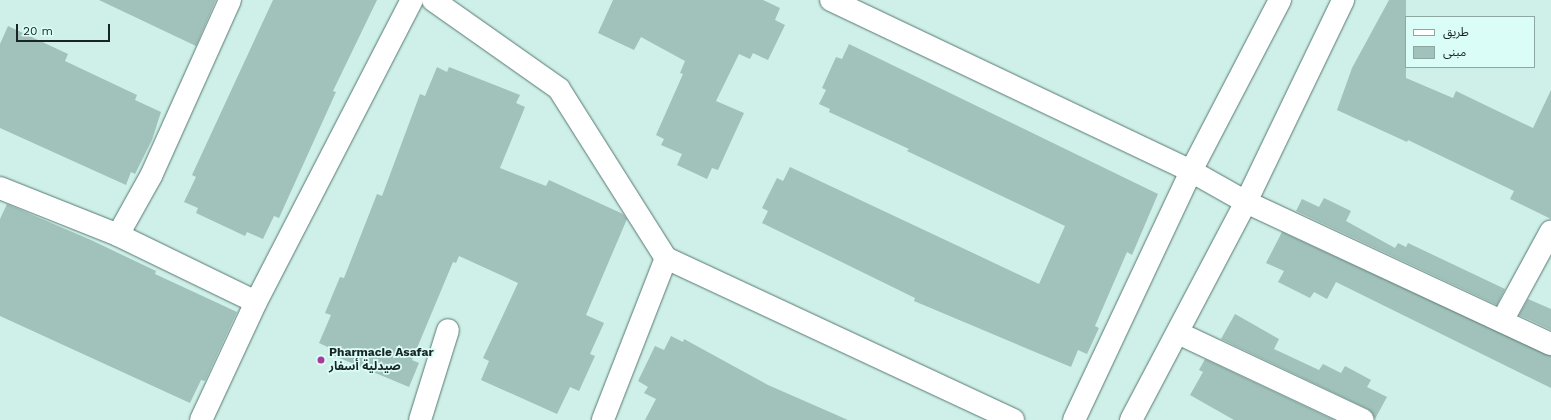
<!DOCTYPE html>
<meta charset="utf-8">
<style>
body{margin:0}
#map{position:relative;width:1551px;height:420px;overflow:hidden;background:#cef0e9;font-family:"Work Sans","Noto Sans Arabic",sans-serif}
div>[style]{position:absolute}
.building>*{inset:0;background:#a1c1bb}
.roads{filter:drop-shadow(0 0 1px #587771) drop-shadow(0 0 1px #587771)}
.street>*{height:22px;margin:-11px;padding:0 11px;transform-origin:11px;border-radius:11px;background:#fff}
.dots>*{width:11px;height:11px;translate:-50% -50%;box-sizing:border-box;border:2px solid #dbfdf7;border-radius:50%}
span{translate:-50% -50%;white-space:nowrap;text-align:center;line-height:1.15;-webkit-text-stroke:3.5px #dbfdf7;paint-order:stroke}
.poi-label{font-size:12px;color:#182523;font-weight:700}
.left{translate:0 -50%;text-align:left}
.legend{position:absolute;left:1405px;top:16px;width:130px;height:52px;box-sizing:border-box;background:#dbfdf7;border:1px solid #8da7a2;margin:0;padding:5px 7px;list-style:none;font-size:12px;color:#182523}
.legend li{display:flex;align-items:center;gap:8px;height:20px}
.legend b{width:20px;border:1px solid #8da7a2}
.scale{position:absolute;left:16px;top:24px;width:94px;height:18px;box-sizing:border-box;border:2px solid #182523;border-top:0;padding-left:5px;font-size:12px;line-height:14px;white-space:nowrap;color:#182523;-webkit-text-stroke:3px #dbfdf7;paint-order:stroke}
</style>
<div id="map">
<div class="building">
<div style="clip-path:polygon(99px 0,216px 0,196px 46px)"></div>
<div style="clip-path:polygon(273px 0,377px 0,333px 91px,336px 92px,279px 218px,274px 216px,263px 239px,247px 232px,245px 236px,196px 213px,198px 208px,184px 202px,196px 177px,192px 175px)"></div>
<div style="clip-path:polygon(613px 0,763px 0,780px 8px,775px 20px,785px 25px,768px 60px,753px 53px,750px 59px,739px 54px,716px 101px,744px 113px,718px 170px,712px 168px,707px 179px,677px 165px,682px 154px,661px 145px,664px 139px,656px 135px,683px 74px,680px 73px,685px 61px,641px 37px,634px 50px,598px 33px)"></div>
<div style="clip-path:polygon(1389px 0,1406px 0,1406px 78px,1453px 98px,1456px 91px,1533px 128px,1551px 90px,1551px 219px,1510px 199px,1514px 191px,1408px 140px,1407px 142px,1337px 110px,1352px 68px)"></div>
<div style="clip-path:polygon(8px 26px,68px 54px,65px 61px,137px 95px,135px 100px,161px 112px,152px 140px,135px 174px,131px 172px,126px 185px,0 128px,0 44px)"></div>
<div style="clip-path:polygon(849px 44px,1158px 194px,1132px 255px,1127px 252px,1095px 326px,1099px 328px,1087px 354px,1078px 350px,1071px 367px,914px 301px,915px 298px,762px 223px,768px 211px,762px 208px,777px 178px,783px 181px,790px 167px,1039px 284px,1065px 226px,907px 151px,909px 149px,829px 112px,830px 109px,819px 104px,826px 90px,822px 88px,836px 57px,842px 59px)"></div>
<div style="clip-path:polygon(437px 67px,447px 72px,449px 67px,520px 95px,516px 103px,525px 107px,500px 168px,546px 186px,549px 180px,623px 214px,627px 219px,586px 315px,604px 323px,590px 354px,595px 356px,579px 391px,570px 387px,557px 414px,481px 380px,489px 361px,483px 358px,518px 283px,459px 256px,456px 263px,453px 262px,412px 360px,419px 363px,409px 387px,330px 354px,332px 349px,319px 343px,331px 315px,325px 313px,340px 277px,344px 278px,377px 194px,382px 196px,420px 94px,425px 96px)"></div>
<div style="clip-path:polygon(1324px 198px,1351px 211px,1346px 221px,1395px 248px,1398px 243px,1406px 247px,1408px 243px,1505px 289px,1497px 305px,1296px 211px,1302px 199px,1319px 207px)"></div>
<div style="clip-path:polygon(7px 204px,91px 240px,156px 271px,155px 274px,237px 312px,205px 381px,201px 380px,190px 403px,0 316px,0 219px)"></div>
<div style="clip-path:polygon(1282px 232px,1551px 356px,1551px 388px,1336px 282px,1327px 299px,1314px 292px,1310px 298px,1278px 282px,1284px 271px,1266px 263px)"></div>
<div style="clip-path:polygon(1528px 299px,1551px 309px,1551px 330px,1519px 315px)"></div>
<div style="clip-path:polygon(1235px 314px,1279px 339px,1274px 349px,1319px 370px,1323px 364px,1341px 373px,1345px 366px,1371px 380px,1367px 387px,1387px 397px,1375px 419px,1368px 409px,1221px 339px)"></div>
<div style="clip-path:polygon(671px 336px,683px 342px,684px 339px,768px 385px,848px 420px,645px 420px,656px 399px,644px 393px,648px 387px,638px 381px,655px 346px,664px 350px)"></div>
<div style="clip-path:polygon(1205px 359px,1334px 420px,1234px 420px,1190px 395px,1203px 372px,1199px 370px)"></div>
</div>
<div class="roads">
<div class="street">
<div style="left:433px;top:0;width:154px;rotate:35.2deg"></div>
<div style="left:559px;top:89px;width:200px;rotate:57.7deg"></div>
<div style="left:666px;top:258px;width:174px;rotate:111.3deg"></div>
<div style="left:831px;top:0;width:399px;rotate:25.4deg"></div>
<div style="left:1191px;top:171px;width:63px;rotate:29.4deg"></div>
<div style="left:1246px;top:202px;width:336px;rotate:25deg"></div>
<div style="left:0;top:188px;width:127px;rotate:21.7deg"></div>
<div style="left:118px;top:235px;width:153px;rotate:25.9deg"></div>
<div style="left:118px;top:235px;width:68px;rotate:-60.8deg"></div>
<div style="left:151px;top:176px;width:193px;rotate:-65.8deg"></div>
<div style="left:666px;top:258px;width:383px;rotate:25deg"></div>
<div style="left:1502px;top:321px;width:102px;rotate:-61.4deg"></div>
<div style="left:1178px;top:333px;width:204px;rotate:25.2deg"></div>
<div style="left:201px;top:420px;width:130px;rotate:-65deg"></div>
<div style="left:256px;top:302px;width:340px;rotate:-62.7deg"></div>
<div style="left:420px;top:420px;width:94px;rotate:-72.7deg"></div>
<div style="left:1074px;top:420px;width:275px;rotate:-64.8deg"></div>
<div style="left:1191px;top:171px;width:193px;rotate:-62.5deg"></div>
<div style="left:1131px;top:420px;width:246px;rotate:-62.2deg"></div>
<div style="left:1246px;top:202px;width:224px;rotate:-64.3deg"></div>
</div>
</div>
<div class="dots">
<div style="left:321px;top:360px;background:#a83b9a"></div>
</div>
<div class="poi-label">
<span class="left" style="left:329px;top:360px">Pharmacie Asafar<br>صيدلية أسفار</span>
</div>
<ul class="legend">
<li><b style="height:5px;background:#fff"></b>طريق</li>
<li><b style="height:11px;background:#a1c1bb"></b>مبنى</li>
</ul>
<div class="scale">20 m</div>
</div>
